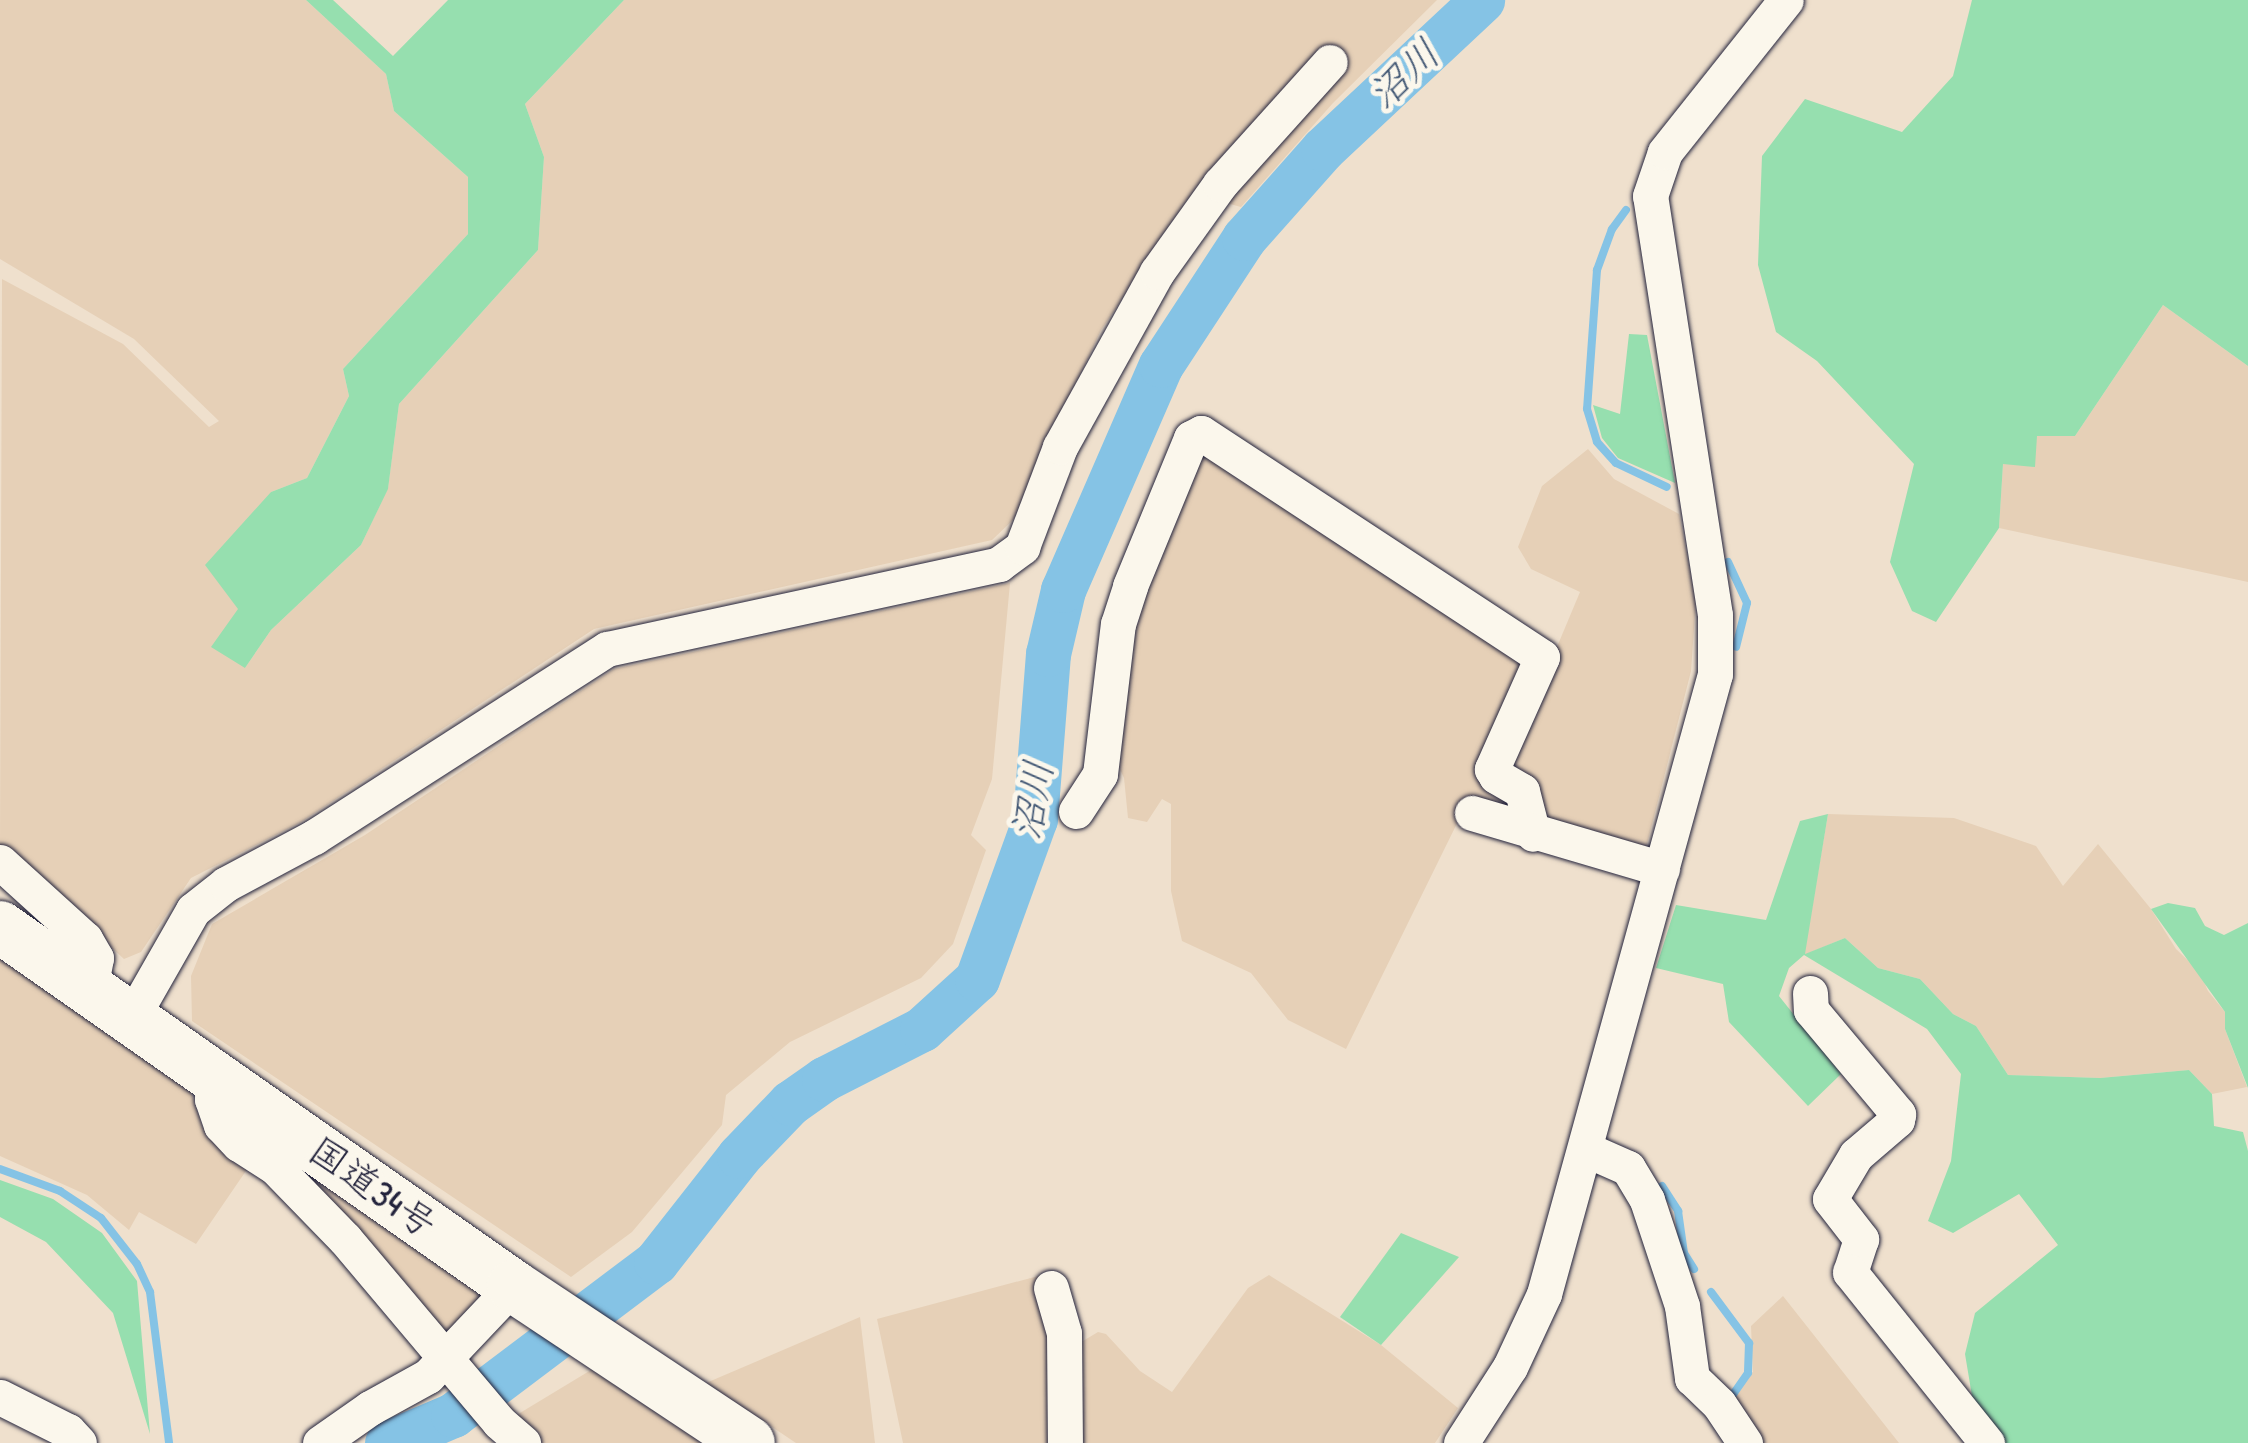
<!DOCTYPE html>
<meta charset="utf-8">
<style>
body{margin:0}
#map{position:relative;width:2248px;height:1443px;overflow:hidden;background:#efe0cd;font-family:"Patrick Hand","Klee One",sans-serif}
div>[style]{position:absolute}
.built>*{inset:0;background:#e6d0b7}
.green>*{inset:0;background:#96dfaf}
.stream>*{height:8px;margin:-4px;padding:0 4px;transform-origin:4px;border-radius:4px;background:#85c3e5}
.river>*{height:45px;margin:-22.5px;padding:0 22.5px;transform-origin:22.5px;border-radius:22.5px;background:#85c3e5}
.roads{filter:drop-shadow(0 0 2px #22223b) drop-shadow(0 0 2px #22223b)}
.minor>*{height:35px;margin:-17.5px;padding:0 17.5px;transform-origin:17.5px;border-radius:17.5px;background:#fbf7ec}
.highway>*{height:52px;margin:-26px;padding:0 26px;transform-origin:26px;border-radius:26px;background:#fbf7ec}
span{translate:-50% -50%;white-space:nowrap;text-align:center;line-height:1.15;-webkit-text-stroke:10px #fbf7ec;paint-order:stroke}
.street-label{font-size:38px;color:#22223b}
.water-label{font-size:40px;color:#455a76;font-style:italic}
</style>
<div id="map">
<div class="built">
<div style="clip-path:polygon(0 0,306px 0,386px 74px,394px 111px,468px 177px,468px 234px,343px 369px,349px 396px,307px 478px,271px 492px,239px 609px,245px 668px,271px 630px,361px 545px,388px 488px,399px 404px,538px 250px,544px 157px,525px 104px,624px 0,1437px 0,1333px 103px,1241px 207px,1194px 194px,1101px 330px,1014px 519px,992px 540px,594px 629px,301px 822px,191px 878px,141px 952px,124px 959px,0 846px,2px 279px,123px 344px,209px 427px,219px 421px,134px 339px,0 259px)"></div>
<div style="clip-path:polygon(2163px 305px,2248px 366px,2248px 582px,1999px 528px,2003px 463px,2037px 436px,2075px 436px)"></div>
<div style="clip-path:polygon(1588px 449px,1614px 479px,1679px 514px,1696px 600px,1691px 671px,1646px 848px,1470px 797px,1346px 1049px,1288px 1020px,1251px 973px,1182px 941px,1171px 891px,1171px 804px,1162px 799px,1147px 822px,1128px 818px,1124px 778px,1110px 749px,1123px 624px,1197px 450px,1554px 654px,1580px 592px,1531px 569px,1518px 547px,1542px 486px)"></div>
<div style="clip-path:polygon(1010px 583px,992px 779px,971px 835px,986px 850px,953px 944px,921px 978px,790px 1042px,726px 1095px,722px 1125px,632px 1232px,571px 1277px,192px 1021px,191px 976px,212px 924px,365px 835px,614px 669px)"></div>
<div style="clip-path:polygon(1828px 814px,1954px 818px,2036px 846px,2063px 886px,2098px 844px,2151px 909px,2176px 949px,2199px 971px,2208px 991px,2225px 1012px,2225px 1029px,2247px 1087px,2212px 1094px,2189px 1070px,2100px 1078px,2008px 1075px,1976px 1026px,1953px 1014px,1920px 979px,1878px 968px,1845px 938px,1804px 955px)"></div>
<div style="clip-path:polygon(0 953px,188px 1084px,203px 1128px,225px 1152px,250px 1165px,196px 1244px,139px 1212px,129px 1230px,87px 1195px,0 1156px)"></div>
<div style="clip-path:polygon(275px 1148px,494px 1294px,454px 1337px,433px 1326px)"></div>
<div style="clip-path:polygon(1053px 1272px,1078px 1344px,1098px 1332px,1106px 1334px,1140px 1371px,1172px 1392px,1248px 1288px,1269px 1275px,1381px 1345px,1458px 1408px,1435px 1443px,903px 1443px,877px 1319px)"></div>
<div style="clip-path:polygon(1783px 1296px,1899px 1443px,1753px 1443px,1727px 1399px,1753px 1372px,1751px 1326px)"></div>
<div style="clip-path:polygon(860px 1317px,875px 1443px,796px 1443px,706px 1383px)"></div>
<div style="clip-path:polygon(596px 1367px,708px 1443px,535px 1443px,510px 1419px)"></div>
</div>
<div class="green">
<div style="clip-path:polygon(306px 0,333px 0,393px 56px,448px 0,624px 0,525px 104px,544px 157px,538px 250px,399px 404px,388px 489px,361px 545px,271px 630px,245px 668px,211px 647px,238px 609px,205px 565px,271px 492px,307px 478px,349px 396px,343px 369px,468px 234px,468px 177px,394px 111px,386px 74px)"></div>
<div style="clip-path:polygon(1972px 0,2248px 0,2248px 366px,2163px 305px,2075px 436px,2037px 436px,2035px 467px,2003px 464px,1999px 528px,1936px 622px,1912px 611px,1890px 562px,1914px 464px,1817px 361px,1776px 332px,1758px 265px,1762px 156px,1805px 99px,1902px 132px,1953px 76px)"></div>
<div style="clip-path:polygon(1629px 334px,1647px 335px,1675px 483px,1618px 458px,1602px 438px,1593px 405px,1620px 414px)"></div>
<div style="clip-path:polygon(1828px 814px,1805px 954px,1845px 938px,1878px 968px,1920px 979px,1953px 1014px,1976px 1026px,2008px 1075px,2100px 1078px,2189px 1070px,2212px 1094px,2214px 1126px,2243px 1132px,2248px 1151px,2248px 1443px,2003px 1443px,1974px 1408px,1965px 1354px,1975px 1313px,2058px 1245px,2019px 1194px,1953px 1233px,1928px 1221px,1951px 1161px,1961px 1074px,1927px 1029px,1804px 955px,1789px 968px,1779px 996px,1841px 1074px,1808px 1106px,1729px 1022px,1723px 984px,1656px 968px,1676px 905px,1766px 920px,1800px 821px)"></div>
<div style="clip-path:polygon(2168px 903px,2195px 908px,2205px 926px,2224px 935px,2248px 923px,2248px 1088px,2225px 1029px,2225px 1012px,2151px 909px)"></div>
<div style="clip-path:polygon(0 1180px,53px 1199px,102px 1233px,137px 1281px,150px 1434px,113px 1313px,46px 1242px,0 1217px)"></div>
<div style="clip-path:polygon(1401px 1233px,1459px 1257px,1381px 1345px,1340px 1317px)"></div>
</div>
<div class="stream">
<div style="left:1626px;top:210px;width:24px;rotate:126deg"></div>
<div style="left:1612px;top:229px;width:44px;rotate:110.1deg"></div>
<div style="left:1597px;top:270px;width:139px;rotate:94.1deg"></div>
<div style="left:1587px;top:409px;width:34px;rotate:73deg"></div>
<div style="left:1597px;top:442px;width:28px;rotate:48deg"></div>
<div style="left:1616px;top:463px;width:56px;rotate:25.2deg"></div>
<div style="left:1728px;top:562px;width:45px;rotate:65.1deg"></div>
<div style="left:1747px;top:603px;width:45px;rotate:104deg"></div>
<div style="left:0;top:1169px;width:64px;rotate:20.1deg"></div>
<div style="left:60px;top:1191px;width:49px;rotate:33.4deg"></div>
<div style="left:101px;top:1218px;width:58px;rotate:52deg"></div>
<div style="left:137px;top:1264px;width:31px;rotate:65deg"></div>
<div style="left:150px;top:1292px;width:152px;rotate:82.8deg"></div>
<div style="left:1662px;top:1186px;width:30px;rotate:57deg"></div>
<div style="left:1678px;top:1211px;width:42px;rotate:81.9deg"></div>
<div style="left:1684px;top:1253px;width:19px;rotate:58deg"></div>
<div style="left:1711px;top:1292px;width:64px;rotate:53.3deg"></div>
<div style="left:1749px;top:1343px;width:30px;rotate:92deg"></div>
<div style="left:1748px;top:1373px;width:29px;rotate:125deg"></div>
</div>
<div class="river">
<div style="left:387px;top:1443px;width:72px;rotate:-23deg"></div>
<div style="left:453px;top:1415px;width:254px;rotate:-37deg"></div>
<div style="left:656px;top:1262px;width:135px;rotate:-51.9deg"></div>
<div style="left:739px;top:1156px;width:74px;rotate:-46.1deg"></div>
<div style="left:790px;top:1103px;width:42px;rotate:-35.2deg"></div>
<div style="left:824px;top:1079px;width:110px;rotate:-27deg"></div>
<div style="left:922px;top:1029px;width:74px;rotate:-42.3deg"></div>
<div style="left:977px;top:979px;width:170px;rotate:-70.1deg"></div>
<div style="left:1035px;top:819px;width:166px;rotate:-85.5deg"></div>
<div style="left:1048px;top:654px;width:66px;rotate:-76.8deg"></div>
<div style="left:1063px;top:590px;width:245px;rotate:-66.5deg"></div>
<div style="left:1161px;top:365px;width:152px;rotate:-56.8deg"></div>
<div style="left:1244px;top:238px;width:119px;rotate:-48.4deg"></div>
<div style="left:1323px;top:149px;width:218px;rotate:-43.1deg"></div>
</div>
<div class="roads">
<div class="minor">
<div style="left:1076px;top:811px;width:44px;rotate:-57deg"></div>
<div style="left:1100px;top:774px;width:151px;rotate:-83.2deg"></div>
<div style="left:1118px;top:624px;width:40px;rotate:-72deg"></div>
<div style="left:1130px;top:586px;width:160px;rotate:-67.6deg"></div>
<div style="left:1191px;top:438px;width:11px;rotate:-27deg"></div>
<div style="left:1201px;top:433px;width:408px;rotate:33.3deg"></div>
<div style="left:1542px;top:657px;width:123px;rotate:114.1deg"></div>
<div style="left:1492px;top:769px;width:8px;rotate:60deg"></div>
<div style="left:1496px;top:776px;width:30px;rotate:30deg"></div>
<div style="left:1522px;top:791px;width:44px;rotate:75.7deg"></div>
<div style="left:1472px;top:813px;width:198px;rotate:16.4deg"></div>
<div style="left:0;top:862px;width:115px;rotate:42.2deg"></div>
<div style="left:85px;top:939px;width:22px;rotate:60deg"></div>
<div style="left:96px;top:958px;width:31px;rotate:101deg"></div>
<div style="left:1810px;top:993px;width:17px;rotate:87deg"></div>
<div style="left:1811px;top:1010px;width:136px;rotate:50.1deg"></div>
<div style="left:1898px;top:1114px;width:6px;rotate:99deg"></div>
<div style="left:1897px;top:1120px;width:54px;rotate:139.5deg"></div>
<div style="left:1856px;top:1155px;width:51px;rotate:120.6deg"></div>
<div style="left:1830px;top:1199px;width:51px;rotate:52.2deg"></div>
<div style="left:1861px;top:1239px;width:35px;rotate:108deg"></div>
<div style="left:1850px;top:1272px;width:219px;rotate:51.3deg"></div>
<div style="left:132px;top:1017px;width:123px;rotate:-60.3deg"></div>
<div style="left:193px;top:910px;width:42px;rotate:-38.2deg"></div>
<div style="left:226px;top:884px;width:100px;rotate:-28.1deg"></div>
<div style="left:314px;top:837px;width:348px;rotate:-32.7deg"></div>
<div style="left:607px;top:649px;width:401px;rotate:-12.2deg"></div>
<div style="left:999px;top:564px;width:29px;rotate:-36deg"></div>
<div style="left:1022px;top:547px;width:107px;rotate:-69.2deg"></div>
<div style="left:1060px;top:447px;width:200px;rotate:-61deg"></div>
<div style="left:1157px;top:272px;width:108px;rotate:-54.4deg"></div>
<div style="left:1220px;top:184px;width:164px;rotate:-48deg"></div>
<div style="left:214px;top:1075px;width:24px;rotate:95deg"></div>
<div style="left:212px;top:1099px;width:28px;rotate:71deg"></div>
<div style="left:221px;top:1125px;width:26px;rotate:47deg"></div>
<div style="left:239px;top:1144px;width:43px;rotate:32.6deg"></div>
<div style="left:275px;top:1167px;width:100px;rotate:45.8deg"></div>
<div style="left:345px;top:1239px;width:239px;rotate:49.9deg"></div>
<div style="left:499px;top:1422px;width:32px;rotate:41deg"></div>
<div style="left:1585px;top:1149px;width:47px;rotate:23.8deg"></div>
<div style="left:1628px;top:1168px;width:37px;rotate:59deg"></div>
<div style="left:1647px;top:1200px;width:112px;rotate:71.7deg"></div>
<div style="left:1682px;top:1306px;width:73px;rotate:82.1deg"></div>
<div style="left:1692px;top:1378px;width:37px;rotate:44deg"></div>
<div style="left:1719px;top:1404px;width:47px;rotate:56.3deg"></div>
<div style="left:1051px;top:1288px;width:47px;rotate:73.9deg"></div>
<div style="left:1064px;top:1333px;width:110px;rotate:89.5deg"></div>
<div style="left:0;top:1397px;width:76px;rotate:26.6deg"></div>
<div style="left:68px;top:1431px;width:16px;rotate:47deg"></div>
<div style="left:320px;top:1443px;width:61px;rotate:-35deg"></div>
<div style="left:370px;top:1408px;width:66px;rotate:-28.9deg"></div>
<div style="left:428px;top:1376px;width:124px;rotate:-46.6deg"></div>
<div style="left:1461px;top:1443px;width:90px;rotate:-57.2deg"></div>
<div style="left:1510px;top:1367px;width:81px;rotate:-65deg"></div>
<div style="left:1544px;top:1294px;width:643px;rotate:-74.58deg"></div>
<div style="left:1715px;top:674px;width:59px;rotate:-90deg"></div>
<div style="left:1715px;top:615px;width:424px;rotate:-98.8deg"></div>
<div style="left:1650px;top:196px;width:46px;rotate:-71.2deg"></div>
<div style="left:1665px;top:152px;width:194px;rotate:-51.5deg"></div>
</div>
<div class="highway">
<div style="left:0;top:927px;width:626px;rotate:34.98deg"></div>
<div style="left:513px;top:1286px;width:283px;rotate:33.6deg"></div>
</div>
</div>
<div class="street-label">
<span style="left:373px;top:1187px;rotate:35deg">国道34号</span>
</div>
<div class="water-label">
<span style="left:1403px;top:73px;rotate:-43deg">沼川</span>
<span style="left:1031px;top:800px;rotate:-80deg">沼川</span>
</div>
</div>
